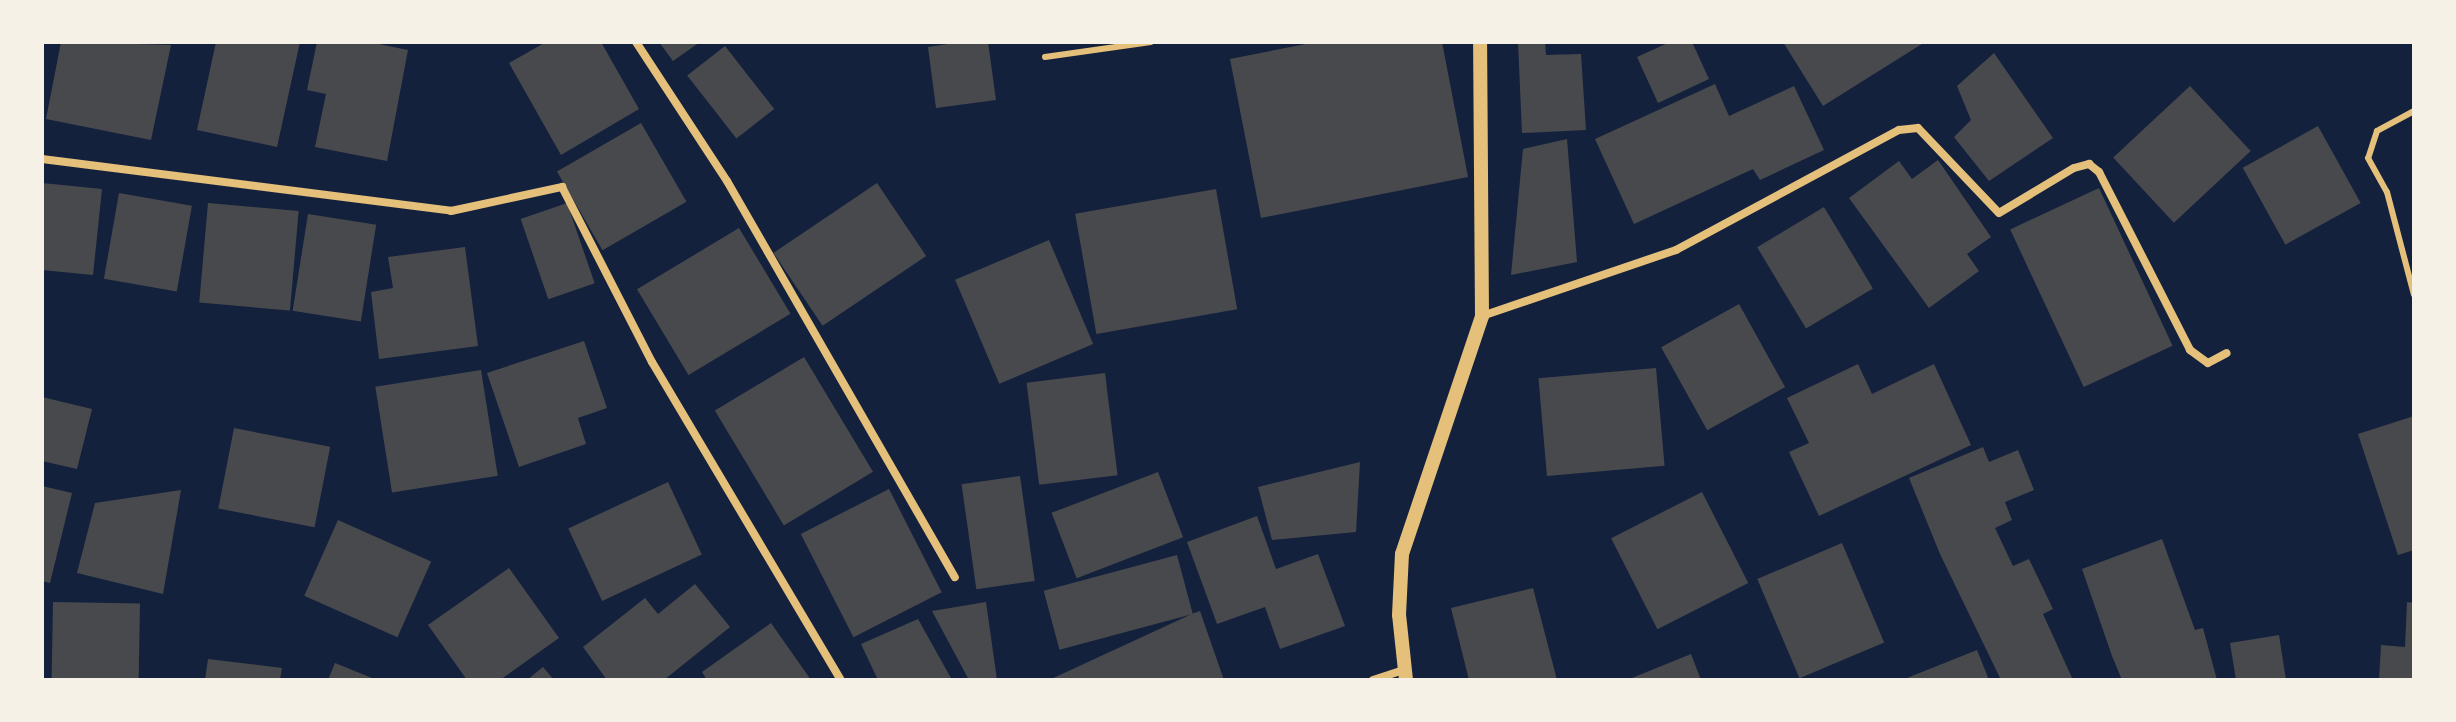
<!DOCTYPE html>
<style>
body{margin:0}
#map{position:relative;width:2456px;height:722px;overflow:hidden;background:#14213d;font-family:Figtree,sans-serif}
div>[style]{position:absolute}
.building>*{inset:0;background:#48494c;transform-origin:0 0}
.service>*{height:6px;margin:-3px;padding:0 3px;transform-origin:3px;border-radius:3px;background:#e5c07b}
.minor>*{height:8px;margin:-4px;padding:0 4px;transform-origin:4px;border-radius:4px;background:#e5c07b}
.tertiary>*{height:14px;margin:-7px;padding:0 7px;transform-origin:7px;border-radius:7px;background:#e5c07b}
span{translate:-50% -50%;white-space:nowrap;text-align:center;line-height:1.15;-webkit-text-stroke:6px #f6f1e7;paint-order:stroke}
.frame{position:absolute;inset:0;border:44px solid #f6f1e7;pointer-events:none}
</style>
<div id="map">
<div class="building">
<div style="clip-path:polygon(61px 42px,171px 45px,151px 140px,46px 119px)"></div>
<div style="clip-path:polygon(216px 42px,300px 42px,277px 147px,197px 130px)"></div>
<div style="clip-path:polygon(317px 42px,369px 42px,408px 50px,387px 161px,315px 147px,326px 94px,307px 90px)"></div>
<div style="clip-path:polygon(546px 42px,601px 42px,639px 109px,561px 155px,509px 63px)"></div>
<div style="clip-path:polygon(659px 42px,700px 42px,673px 61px)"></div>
<div style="clip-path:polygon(961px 42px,988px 42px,996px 100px,936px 108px,928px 47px)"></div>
<div style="clip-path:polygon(1316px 42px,1442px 42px,1468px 177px,1261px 218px,1230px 59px)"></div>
<div style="clip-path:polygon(1518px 42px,1545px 42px,1546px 55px,1581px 54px,1586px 130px,1522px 133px)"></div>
<div style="clip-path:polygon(1670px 42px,1692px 42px,1709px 79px,1658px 103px,1637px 57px)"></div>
<div style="clip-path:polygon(1783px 42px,1925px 42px,1823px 106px)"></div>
<div style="left:725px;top:46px;width:80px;height:48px;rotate:52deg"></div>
<div style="clip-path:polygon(1994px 53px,2053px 138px,1989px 181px,1954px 137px,1971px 120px,1957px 86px)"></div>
<div style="clip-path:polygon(1715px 84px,1729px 116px,1794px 86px,1824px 150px,1760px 180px,1753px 169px,1634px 224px,1595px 139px)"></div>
<div style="left:2190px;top:86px;width:89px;height:105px;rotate:47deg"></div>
<div style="left:641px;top:123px;width:91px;height:97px;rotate:60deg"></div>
<div style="left:2318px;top:126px;width:88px;height:86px;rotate:61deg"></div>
<div style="clip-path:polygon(1567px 139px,1577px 262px,1511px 275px,1523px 149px)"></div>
<div style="clip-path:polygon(1938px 160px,1991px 237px,1967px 254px,1979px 271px,1929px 308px,1849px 198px,1899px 161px,1912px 179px)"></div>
<div style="clip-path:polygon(42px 183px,102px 189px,93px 275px,42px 270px)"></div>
<div style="left:877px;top:183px;width:88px;height:125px;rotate:56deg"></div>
<div style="left:2099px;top:188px;width:174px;height:98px;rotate:65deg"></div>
<div style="left:1216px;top:189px;width:122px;height:143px;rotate:80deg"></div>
<div style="left:119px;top:193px;width:74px;height:87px;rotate:10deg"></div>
<div style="left:208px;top:203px;width:91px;height:100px;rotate:5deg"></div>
<div style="left:567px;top:203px;width:85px;height:49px;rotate:71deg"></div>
<div style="left:1824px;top:207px;width:95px;height:78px;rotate:59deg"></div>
<div style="left:308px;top:214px;width:69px;height:98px;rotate:9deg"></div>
<div style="left:739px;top:228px;width:100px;height:119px;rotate:59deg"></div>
<div style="left:1049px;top:240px;width:113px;height:102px;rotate:67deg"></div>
<div style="clip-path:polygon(465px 247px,478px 346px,379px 359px,371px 292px,393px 288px,388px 257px)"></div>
<div style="left:1739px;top:304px;width:95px;height:89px;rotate:61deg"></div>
<div style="clip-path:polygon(584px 341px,607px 408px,578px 418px,586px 444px,519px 467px,487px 373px)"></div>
<div style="left:804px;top:357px;width:134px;height:104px;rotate:59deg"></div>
<div style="clip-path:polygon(1858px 364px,1872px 394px,1934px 364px,1971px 445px,1819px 516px,1789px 452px,1809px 443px,1787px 398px)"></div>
<div style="left:1656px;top:368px;width:98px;height:118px;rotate:85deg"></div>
<div style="left:481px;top:370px;width:107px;height:107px;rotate:81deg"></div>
<div style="left:1105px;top:373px;width:103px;height:79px;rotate:83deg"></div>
<div style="clip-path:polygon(42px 397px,92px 409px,77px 469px,42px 461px)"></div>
<div style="clip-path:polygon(2414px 416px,2414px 550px,2398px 555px,2358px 434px)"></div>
<div style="left:234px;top:428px;width:98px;height:82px;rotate:11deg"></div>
<div style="clip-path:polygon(1983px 447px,1989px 462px,2018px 450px,2034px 490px,2005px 502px,2012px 520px,1995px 528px,2013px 566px,2029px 559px,2053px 609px,2043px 614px,2073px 680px,2001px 680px,1940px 554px,1909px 478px)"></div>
<div style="clip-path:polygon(1360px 462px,1356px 532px,1272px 540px,1258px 487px)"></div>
<div style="left:1158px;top:472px;width:70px;height:114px;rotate:69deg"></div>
<div style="left:1020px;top:476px;width:106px;height:59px;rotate:82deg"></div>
<div style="left:668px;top:482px;width:80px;height:110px;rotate:65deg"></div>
<div style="clip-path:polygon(42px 486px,72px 493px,50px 583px,42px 581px)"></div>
<div style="left:889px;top:489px;width:116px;height:99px;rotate:63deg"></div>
<div style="clip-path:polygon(181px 490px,163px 594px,77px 573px,95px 503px)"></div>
<div style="left:1702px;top:492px;width:102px;height:102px;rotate:63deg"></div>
<div style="clip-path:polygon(1257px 516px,1276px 569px,1318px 554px,1345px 626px,1280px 649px,1265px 607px,1217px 624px,1187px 542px)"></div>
<div style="left:338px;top:520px;width:102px;height:83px;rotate:24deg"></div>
<div style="clip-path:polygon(2162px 539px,2195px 630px,2203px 628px,2217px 680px,2122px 680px,2112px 656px,2082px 569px)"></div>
<div style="left:1842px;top:543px;width:108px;height:92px;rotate:67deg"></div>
<div style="left:1177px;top:555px;width:61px;height:138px;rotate:75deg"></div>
<div style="clip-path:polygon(509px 568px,559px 638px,500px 680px,467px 680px,428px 625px)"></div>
<div style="clip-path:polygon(695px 584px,730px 627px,664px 680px,607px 680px,583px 647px,645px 598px,658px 614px)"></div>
<div style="clip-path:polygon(1533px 588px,1557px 680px,1469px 680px,1451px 608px)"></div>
<div style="left:53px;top:602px;width:87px;height:78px;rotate:1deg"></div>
<div style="clip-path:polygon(986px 602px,997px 680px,969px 680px,932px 611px)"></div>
<div style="clip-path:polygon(2407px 602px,2414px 603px,2414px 680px,2379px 680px,2381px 645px,2405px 647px)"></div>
<div style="clip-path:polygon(1200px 611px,1224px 680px,1049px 680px,1194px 613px)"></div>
<div style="clip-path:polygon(918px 619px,952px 680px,878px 680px,861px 644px)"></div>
<div style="clip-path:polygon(771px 623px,811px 680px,707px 680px,702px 672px)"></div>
<div style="clip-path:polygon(2279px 635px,2286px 680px,2236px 680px,2230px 643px)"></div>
<div style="clip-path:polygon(1977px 650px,1989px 680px,1902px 680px)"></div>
<div style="clip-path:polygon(1691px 654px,1701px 680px,1627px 680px)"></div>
<div style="clip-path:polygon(208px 659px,282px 668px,280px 680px,205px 680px)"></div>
<div style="clip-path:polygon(335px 663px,377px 680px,328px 680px)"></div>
<div style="clip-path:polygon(543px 667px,554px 680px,527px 680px)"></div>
</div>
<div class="service">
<div style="left:1045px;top:57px;width:107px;rotate:-8.1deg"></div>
<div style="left:2414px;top:111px;width:42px;rotate:151.6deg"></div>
<div style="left:2377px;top:131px;width:28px;rotate:108deg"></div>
<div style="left:2368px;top:158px;width:39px;rotate:61deg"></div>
<div style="left:2387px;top:192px;width:106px;rotate:75.3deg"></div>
</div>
<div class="minor">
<div style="left:636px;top:42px;width:166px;rotate:56.8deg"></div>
<div style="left:727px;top:181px;width:457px;rotate:60.1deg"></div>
<div style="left:42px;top:159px;width:412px;rotate:7.2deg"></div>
<div style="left:451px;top:211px;width:114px;rotate:-12.2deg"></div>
<div style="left:562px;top:187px;width:197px;rotate:62.8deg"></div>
<div style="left:652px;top:362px;width:370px;rotate:59.3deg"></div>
<div style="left:1482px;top:316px;width:205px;rotate:-18.8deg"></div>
<div style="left:1676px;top:250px;width:253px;rotate:-28.3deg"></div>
<div style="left:1899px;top:130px;width:19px;rotate:-6deg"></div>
<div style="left:1918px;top:128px;width:117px;rotate:46.4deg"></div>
<div style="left:1999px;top:213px;width:87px;rotate:-31deg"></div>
<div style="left:2074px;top:168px;width:16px;rotate:-15deg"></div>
<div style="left:2089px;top:164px;width:13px;rotate:39deg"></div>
<div style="left:2099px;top:172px;width:200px;rotate:62.9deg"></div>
<div style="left:2190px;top:350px;width:22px;rotate:36deg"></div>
<div style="left:2208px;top:363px;width:21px;rotate:-28deg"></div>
<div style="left:1373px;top:680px;width:33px;rotate:-18deg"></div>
</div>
<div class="tertiary">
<div style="left:1406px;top:680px;width:65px;rotate:-96.1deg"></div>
<div style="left:1399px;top:615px;width:61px;rotate:-87.2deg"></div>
<div style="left:1402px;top:554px;width:251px;rotate:-71.4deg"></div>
<div style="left:1482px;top:316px;width:274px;rotate:-90.4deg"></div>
</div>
<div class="frame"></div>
</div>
